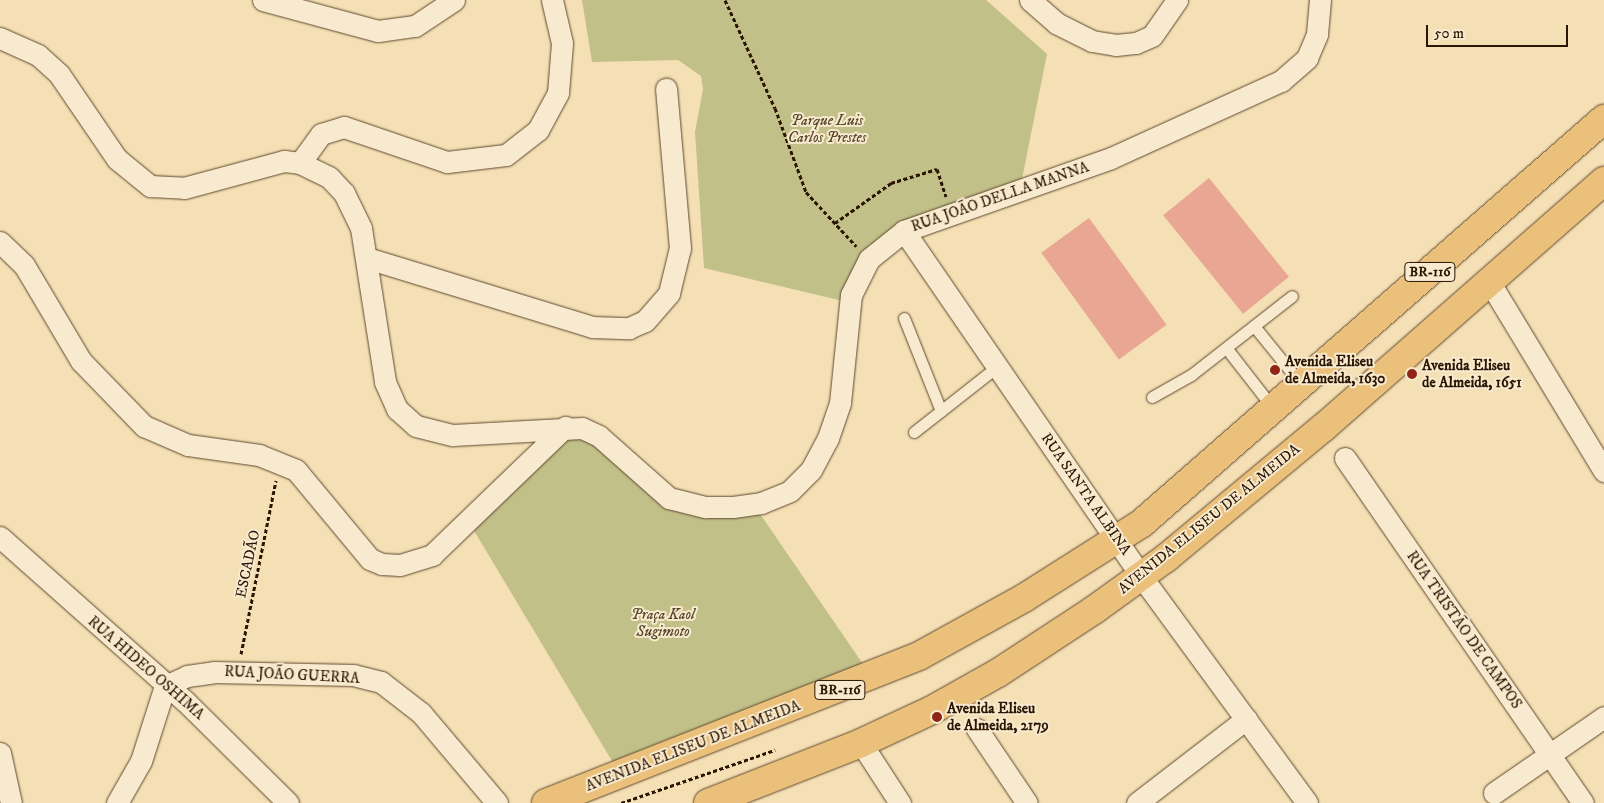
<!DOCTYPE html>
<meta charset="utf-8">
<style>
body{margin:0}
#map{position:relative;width:1604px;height:803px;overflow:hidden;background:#f5dfb4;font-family:"IM FELL DW Pica",serif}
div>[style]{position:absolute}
.green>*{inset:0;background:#c2c089}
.building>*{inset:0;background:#e8a693;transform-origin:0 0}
.path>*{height:3px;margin-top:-1.5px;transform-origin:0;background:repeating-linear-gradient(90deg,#2b1503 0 4px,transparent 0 6.5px)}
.roads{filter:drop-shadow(0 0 1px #5e482f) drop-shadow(0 0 1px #5e482f)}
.service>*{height:11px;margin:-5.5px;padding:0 5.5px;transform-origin:5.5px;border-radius:5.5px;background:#f8eace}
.minor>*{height:21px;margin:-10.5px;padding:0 10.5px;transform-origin:10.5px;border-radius:10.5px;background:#f8eace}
.primary>*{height:28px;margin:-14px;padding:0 14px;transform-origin:14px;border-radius:14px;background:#eac07a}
.dots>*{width:14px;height:14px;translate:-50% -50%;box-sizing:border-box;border:2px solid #f8eace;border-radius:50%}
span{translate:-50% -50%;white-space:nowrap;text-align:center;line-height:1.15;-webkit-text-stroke:4px #f8eace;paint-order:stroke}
.shield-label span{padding:1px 4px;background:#f8eace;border:1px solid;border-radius:4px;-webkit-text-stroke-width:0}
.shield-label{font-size:14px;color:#2b1503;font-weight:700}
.park-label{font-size:15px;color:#58482b;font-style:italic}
.street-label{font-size:15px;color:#2b1503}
.poi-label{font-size:15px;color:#2b1503;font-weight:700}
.left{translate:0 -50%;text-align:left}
.scale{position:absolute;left:1426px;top:25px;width:142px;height:22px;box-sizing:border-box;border:2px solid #2b1503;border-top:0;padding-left:6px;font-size:15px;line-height:18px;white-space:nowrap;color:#2b1503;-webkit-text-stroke:4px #f8eace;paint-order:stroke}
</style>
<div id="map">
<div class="green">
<div style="clip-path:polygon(582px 0,986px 0,1047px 54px,1020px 189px,898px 235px,851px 303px,704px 268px,695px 132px,703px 89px,701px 76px,678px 60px,592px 62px)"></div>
<div style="clip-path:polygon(564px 431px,593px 442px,674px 508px,758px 511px,865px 667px,615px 766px,470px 524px)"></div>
</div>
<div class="building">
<div style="left:1209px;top:178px;width:127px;height:59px;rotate:51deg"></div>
<div style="left:1089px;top:218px;width:132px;height:59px;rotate:54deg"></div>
</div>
<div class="path">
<div style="left:725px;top:0;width:119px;rotate:65.2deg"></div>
<div style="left:775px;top:108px;width:90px;rotate:69.7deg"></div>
<div style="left:806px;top:192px;width:74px;rotate:47.2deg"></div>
<div style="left:835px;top:223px;width:69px;rotate:-35.5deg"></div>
<div style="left:891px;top:183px;width:48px;rotate:-16.9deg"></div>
<div style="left:937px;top:169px;width:29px;rotate:72deg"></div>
<div style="left:241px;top:654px;width:177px;rotate:-78.6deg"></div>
<div style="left:621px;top:803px;width:163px;rotate:-19deg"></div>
</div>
<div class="roads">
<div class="service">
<div style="left:904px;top:318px;width:100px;rotate:68.3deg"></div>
<div style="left:1254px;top:326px;width:75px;rotate:51deg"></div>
<div style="left:1227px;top:349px;width:75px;rotate:52.1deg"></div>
<div style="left:1152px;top:397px;width:45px;rotate:-29.4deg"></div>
<div style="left:1191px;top:375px;width:128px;rotate:-38deg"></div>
<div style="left:914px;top:432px;width:107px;rotate:-38.2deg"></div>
</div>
<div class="minor">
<div style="left:263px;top:0;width:119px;rotate:15.1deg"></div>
<div style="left:378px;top:31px;width:37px;rotate:-8deg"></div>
<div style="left:415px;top:26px;width:47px;rotate:-33.7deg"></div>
<div style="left:1030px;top:0;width:35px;rotate:41deg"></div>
<div style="left:1056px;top:23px;width:40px;rotate:26.6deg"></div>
<div style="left:1092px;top:41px;width:24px;rotate:9deg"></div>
<div style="left:1116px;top:45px;width:20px;rotate:-6deg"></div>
<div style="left:1136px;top:43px;width:17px;rotate:-24deg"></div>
<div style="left:1152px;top:36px;width:44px;rotate:-55.2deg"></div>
<div style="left:0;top:38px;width:42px;rotate:24.1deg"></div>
<div style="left:38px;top:55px;width:28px;rotate:42deg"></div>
<div style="left:59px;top:74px;width:103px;rotate:55.7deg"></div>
<div style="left:117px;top:159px;width:43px;rotate:39.3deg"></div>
<div style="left:150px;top:186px;width:34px;rotate:3deg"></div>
<div style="left:184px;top:188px;width:104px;rotate:-15.1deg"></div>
<div style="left:284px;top:161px;width:16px;rotate:7deg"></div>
<div style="left:300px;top:163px;width:32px;rotate:26deg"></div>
<div style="left:329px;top:177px;width:22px;rotate:47deg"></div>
<div style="left:344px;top:193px;width:39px;rotate:64deg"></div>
<div style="left:361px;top:228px;width:156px;rotate:81.1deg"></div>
<div style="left:385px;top:382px;width:30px;rotate:66deg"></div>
<div style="left:397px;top:409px;width:25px;rotate:42deg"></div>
<div style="left:416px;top:426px;width:38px;rotate:14deg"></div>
<div style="left:453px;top:435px;width:129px;rotate:-3.1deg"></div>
<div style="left:582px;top:428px;width:19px;rotate:25deg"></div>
<div style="left:599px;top:436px;width:94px;rotate:41.5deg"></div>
<div style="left:669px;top:498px;width:38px;rotate:14deg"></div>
<div style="left:706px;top:507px;width:27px"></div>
<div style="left:733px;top:507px;width:28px;rotate:-8deg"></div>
<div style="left:761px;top:503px;width:31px;rotate:-22deg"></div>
<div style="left:790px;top:491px;width:30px;rotate:-45deg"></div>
<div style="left:811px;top:470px;width:36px;rotate:-62deg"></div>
<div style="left:828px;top:438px;width:37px;rotate:-71deg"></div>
<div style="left:840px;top:403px;width:109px;rotate:-84.2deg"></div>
<div style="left:851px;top:295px;width:40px;rotate:-63.4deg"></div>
<div style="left:869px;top:259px;width:45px;rotate:-38.7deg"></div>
<div style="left:904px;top:231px;width:219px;rotate:-19.4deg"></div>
<div style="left:1111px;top:158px;width:187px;rotate:-24.4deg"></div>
<div style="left:1281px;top:81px;width:35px;rotate:-41deg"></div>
<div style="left:1307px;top:58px;width:26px;rotate:-67deg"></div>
<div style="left:1317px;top:34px;width:34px;rotate:-85deg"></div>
<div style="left:300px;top:163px;width:36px;rotate:-54deg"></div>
<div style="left:321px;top:134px;width:24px;rotate:-17deg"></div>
<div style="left:344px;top:127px;width:109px;rotate:18.8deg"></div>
<div style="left:447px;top:162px;width:59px;rotate:-6.8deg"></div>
<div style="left:506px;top:155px;width:41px;rotate:-38deg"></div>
<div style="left:538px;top:130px;width:42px;rotate:-61.6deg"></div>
<div style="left:558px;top:93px;width:50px;rotate:-85.4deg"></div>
<div style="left:562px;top:43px;width:44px;rotate:-103.1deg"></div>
<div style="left:904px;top:231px;width:419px;rotate:55.5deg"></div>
<div style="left:1141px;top:576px;width:281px;rotate:53.8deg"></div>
<div style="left:0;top:242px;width:33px;rotate:44deg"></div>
<div style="left:24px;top:265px;width:112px;rotate:59.3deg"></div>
<div style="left:81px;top:361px;width:91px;rotate:45.9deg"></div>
<div style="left:144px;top:426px;width:48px;rotate:23.4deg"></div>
<div style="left:188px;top:445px;width:72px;rotate:8deg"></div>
<div style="left:259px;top:455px;width:40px;rotate:22deg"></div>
<div style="left:296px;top:470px;width:116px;rotate:50.3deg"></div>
<div style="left:370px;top:559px;width:13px;rotate:23deg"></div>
<div style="left:382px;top:564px;width:18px;rotate:3deg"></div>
<div style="left:400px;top:565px;width:34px;rotate:-17deg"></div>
<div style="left:432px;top:555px;width:185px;rotate:-43.9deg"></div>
<div style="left:367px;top:258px;width:235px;rotate:17deg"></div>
<div style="left:592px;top:327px;width:37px;rotate:2deg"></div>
<div style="left:629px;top:328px;width:17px;rotate:-24deg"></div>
<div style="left:645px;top:321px;width:37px;rotate:-49deg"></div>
<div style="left:669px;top:293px;width:46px;rotate:-76.3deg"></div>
<div style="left:680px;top:248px;width:160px;rotate:-95deg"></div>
<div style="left:1490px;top:283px;width:220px;rotate:58.8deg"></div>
<div style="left:1345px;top:458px;width:419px;rotate:55.4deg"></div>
<div style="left:0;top:537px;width:247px;rotate:41.6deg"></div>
<div style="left:185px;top:701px;width:145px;rotate:44.7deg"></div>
<div style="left:977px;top:729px;width:89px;rotate:56deg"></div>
<div style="left:861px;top:743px;width:72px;rotate:57deg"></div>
<div style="left:0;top:753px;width:51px;rotate:77.6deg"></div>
<div style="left:1494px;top:793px;width:134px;rotate:-34.6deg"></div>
<div style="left:117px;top:803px;width:48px;rotate:-60.3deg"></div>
<div style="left:141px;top:761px;width:79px;rotate:-72.3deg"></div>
<div style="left:165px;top:686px;width:24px;rotate:-24deg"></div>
<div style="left:187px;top:676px;width:27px;rotate:-8deg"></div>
<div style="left:214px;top:672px;width:139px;rotate:1.2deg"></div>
<div style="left:353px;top:675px;width:29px;rotate:14deg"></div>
<div style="left:381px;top:682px;width:51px;rotate:37.8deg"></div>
<div style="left:421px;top:713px;width:118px;rotate:49.8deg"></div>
<div style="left:1137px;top:803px;width:138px;rotate:-37.6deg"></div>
</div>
<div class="primary">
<div style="left:546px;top:803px;width:401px;rotate:-21.5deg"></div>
<div style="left:919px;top:656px;width:120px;rotate:-28.9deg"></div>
<div style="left:1024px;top:598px;width:140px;rotate:-32.4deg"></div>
<div style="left:1142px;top:523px;width:614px;rotate:-41.17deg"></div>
<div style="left:708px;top:803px;width:164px;rotate:-21.4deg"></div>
<div style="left:861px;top:743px;width:78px;rotate:-24.9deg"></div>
<div style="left:932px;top:710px;width:76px;rotate:-29.3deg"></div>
<div style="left:998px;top:673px;width:115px;rotate:-33.3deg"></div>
<div style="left:1094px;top:610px;width:89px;rotate:-35.8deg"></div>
<div style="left:1166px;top:558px;width:205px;rotate:-39.7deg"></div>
<div style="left:1324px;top:427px;width:373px;rotate:-41.3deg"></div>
</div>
</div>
<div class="dots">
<div style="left:1275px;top:370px;background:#8f2418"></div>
<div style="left:1412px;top:374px;background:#8f2418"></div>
<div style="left:937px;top:717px;background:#8f2418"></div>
</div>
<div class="shield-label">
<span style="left:1430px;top:272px">BR-116</span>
<span style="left:840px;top:690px">BR-116</span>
</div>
<div class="park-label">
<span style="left:827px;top:129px">Parque Luis<br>Carlos Prestes</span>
<span style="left:663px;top:623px">Praça Kaol<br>Sugimoto</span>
</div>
<div class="street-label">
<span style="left:1000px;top:197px;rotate:-19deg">RUA JOÃO DELLA MANNA</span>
<span style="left:1086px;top:494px;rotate:55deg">RUA SANTA ALBINA</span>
<span style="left:1209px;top:519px;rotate:-39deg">AVENIDA ELISEU DE ALMEIDA</span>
<span style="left:248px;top:564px;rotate:-78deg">ESCADÃO</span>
<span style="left:1464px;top:630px;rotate:55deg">RUA TRISTÃO DE CAMPOS</span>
<span style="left:146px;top:668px;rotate:41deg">RUA HIDEO OSHIMA</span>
<span style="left:292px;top:675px;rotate:3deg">RUA JOÃO GUERRA</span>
<span style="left:693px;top:746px;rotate:-21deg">AVENIDA ELISEU DE ALMEIDA</span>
</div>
<div class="poi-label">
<span class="left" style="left:1285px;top:370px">Avenida Eliseu<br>de Almeida, 1630</span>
<span class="left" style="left:1422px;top:374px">Avenida Eliseu<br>de Almeida, 1651</span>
<span class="left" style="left:947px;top:717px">Avenida Eliseu<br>de Almeida, 2179</span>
</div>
<div class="scale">50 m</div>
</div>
